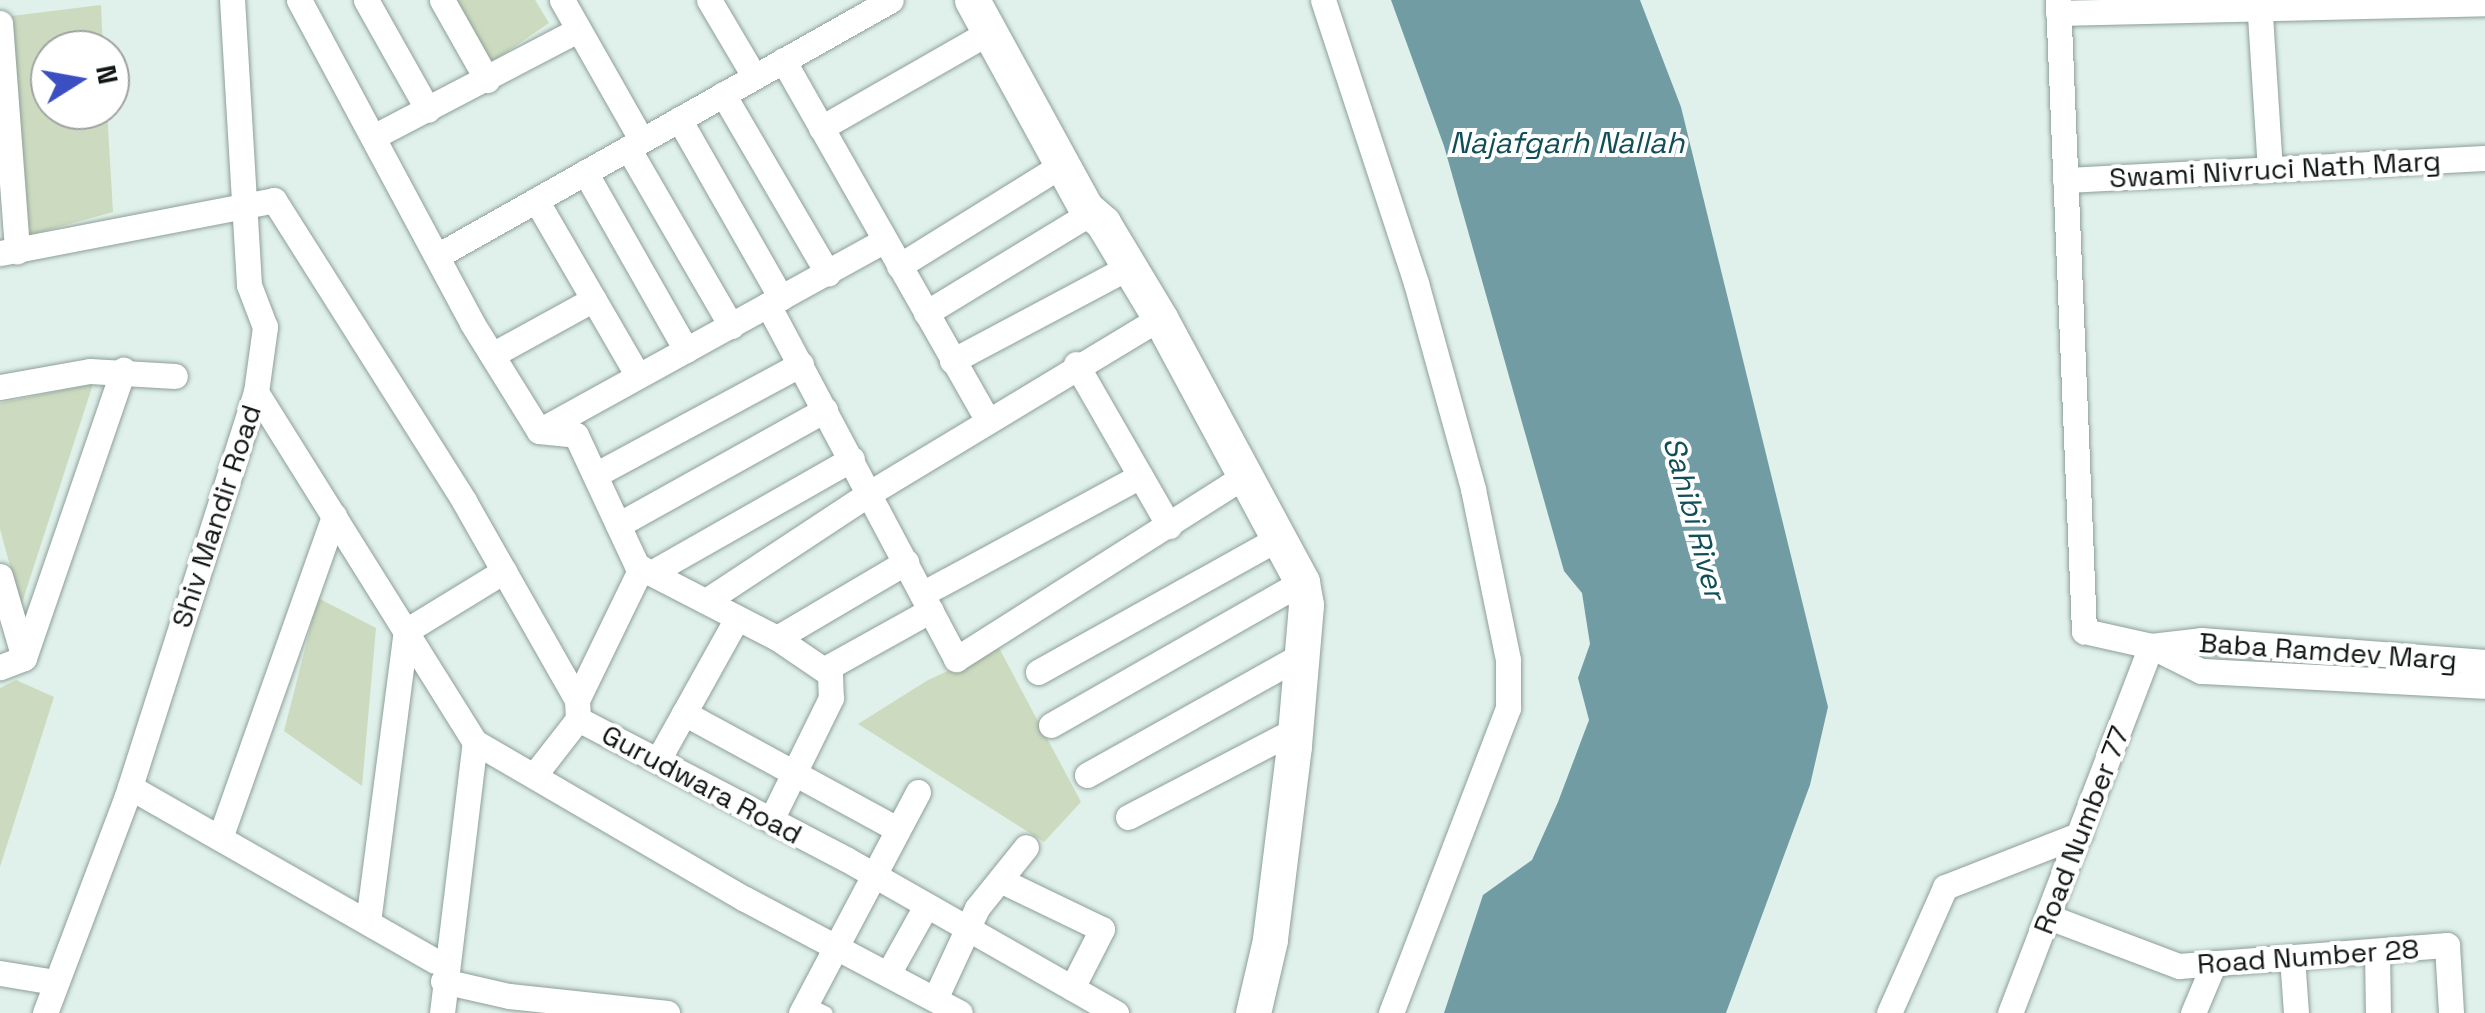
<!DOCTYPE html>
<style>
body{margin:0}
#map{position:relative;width:2485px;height:1013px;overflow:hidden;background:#dff1ea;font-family:"Space Grotesk",sans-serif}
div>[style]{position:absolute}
.green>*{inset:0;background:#ccdbbf}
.water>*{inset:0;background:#729ca4}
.roads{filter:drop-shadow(0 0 2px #8e9f98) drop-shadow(0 0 2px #8e9f98)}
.lane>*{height:12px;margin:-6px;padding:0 6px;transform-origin:6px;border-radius:6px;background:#fff}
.street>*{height:25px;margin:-12.5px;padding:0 12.5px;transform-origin:12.5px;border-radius:12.5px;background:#fff}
.secondary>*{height:35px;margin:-17.5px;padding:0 17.5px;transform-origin:17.5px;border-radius:17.5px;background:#fff}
span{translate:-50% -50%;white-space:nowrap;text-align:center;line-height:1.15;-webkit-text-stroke:8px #fff;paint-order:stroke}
.street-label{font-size:28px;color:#101614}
.water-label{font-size:30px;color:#104e58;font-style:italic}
.north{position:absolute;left:30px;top:30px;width:100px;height:100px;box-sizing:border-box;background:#fff;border:2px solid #9fa2a1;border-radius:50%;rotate:79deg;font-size:28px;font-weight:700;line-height:40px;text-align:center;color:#101614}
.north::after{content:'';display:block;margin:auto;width:35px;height:45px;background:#3b4fc2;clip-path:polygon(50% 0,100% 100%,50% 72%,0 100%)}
</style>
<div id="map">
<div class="green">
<div style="clip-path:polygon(457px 0,535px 0,549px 23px,492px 62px)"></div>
<div style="clip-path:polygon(101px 5px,103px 50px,50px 50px,50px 110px,107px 110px,113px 212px,30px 235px,11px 16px)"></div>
<div style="clip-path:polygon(93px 384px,21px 606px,0 529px,0 403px)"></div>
<div style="clip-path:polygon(318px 598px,376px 628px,362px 786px,284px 731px)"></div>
<div style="clip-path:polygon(999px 648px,1081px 802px,1044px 842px,858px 724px,928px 680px)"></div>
<div style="clip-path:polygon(16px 680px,54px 697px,0 867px,0 688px)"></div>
</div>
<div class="water">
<div style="clip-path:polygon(1391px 0,1640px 0,1681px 107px,1828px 707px,1810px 785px,1726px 1013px,1444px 1013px,1483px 895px,1532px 860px,1558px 802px,1589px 720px,1578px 678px,1590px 644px,1582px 593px,1564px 571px,1444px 146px)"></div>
</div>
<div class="roads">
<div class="lane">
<div style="left:807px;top:1003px;width:22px;rotate:27deg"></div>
</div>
<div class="street">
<div style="left:299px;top:0;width:366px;rotate:61.8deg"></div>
<div style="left:472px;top:323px;width:127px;rotate:58.2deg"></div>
<div style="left:539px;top:431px;width:37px;rotate:6deg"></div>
<div style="left:576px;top:435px;width:145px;rotate:65deg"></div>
<div style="left:637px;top:566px;width:157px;rotate:27.2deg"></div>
<div style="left:777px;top:638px;width:64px;rotate:34.2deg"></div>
<div style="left:830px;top:674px;width:24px;rotate:88deg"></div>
<div style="left:831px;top:698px;width:136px;rotate:116.2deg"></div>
<div style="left:366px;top:0;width:126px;rotate:60.6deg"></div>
<div style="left:442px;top:0;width:92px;rotate:60.6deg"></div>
<div style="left:562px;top:0;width:160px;rotate:60.4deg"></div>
<div style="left:709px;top:0;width:88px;rotate:59.4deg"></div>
<div style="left:1323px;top:0;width:298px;rotate:71.8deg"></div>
<div style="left:1416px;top:283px;width:214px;rotate:74.5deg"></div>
<div style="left:1473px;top:489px;width:175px;rotate:78.4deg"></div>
<div style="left:1508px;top:660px;width:48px;rotate:90deg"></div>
<div style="left:1508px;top:708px;width:327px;rotate:111deg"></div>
<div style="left:2058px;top:0;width:632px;rotate:87.64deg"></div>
<div style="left:2084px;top:631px;width:69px;rotate:12.6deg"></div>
<div style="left:2151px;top:646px;width:56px;rotate:26.6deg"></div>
<div style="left:2201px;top:671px;width:284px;rotate:3deg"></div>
<div style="left:2259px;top:0;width:169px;rotate:86.3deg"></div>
<div style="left:2058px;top:13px;width:427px;rotate:-1.3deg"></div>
<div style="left:0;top:23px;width:229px;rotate:85.7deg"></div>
<div style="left:783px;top:60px;width:413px;rotate:60.4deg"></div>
<div style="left:723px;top:94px;width:208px;rotate:59.7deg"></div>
<div style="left:679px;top:119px;width:206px;rotate:60.3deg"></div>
<div style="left:821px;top:128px;width:193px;rotate:-29.7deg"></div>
<div style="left:373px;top:137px;width:231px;rotate:-27.6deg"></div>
<div style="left:628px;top:148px;width:206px;rotate:59.9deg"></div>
<div style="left:585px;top:172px;width:205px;rotate:60.4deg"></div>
<div style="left:2065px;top:180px;width:421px;rotate:-3deg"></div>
<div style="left:536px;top:200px;width:203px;rotate:59.9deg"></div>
<div style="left:0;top:253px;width:279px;rotate:-10.9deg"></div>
<div style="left:274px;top:200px;width:356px;rotate:57.7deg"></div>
<div style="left:464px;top:501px;width:229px;rotate:60.4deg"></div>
<div style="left:577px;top:700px;width:19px;rotate:87deg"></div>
<div style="left:437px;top:256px;width:521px;rotate:-29.42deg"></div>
<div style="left:899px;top:266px;width:192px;rotate:-31.8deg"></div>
<div style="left:768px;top:305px;width:401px;rotate:62deg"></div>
<div style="left:956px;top:659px;width:343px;rotate:-32.4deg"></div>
<div style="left:926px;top:313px;width:194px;rotate:-31.3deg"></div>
<div style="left:492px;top:355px;width:116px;rotate:-28.8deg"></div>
<div style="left:952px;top:361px;width:200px;rotate:-28deg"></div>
<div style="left:1076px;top:364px;width:187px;rotate:60.1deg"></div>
<div style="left:0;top:387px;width:91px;rotate:-10.1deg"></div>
<div style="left:90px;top:371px;width:85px;rotate:3.4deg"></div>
<div style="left:256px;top:392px;width:413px;rotate:58deg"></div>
<div style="left:475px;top:742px;width:312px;rotate:30.2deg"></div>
<div style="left:745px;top:899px;width:243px;rotate:27.9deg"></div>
<div style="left:539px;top:431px;width:395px;rotate:-28.9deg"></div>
<div style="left:595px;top:475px;width:234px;rotate:-28.3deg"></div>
<div style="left:618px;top:525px;width:237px;rotate:-29.1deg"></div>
<div style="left:651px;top:573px;width:231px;rotate:-29.6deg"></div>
<div style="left:0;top:576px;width:85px;rotate:73.7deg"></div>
<div style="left:24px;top:658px;width:26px;rotate:159deg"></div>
<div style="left:922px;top:594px;width:248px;rotate:-28.4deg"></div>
<div style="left:706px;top:601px;width:194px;rotate:-33.4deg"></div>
<div style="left:868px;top:494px;width:341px;rotate:-31.1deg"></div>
<div style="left:777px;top:638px;width:150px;rotate:-30.5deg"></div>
<div style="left:2151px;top:646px;width:50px;rotate:-6.8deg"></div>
<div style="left:2201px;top:640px;width:285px;rotate:4.4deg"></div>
<div style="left:24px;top:658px;width:305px;rotate:-71deg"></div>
<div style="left:825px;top:669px;width:121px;rotate:-29.1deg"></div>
<div style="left:1038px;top:672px;width:276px;rotate:-29.1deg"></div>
<div style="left:577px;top:700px;width:147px;rotate:-64.1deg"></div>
<div style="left:684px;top:713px;width:243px;rotate:28.6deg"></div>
<div style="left:578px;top:719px;width:302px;rotate:27.6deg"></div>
<div style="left:846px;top:859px;width:311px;rotate:29.7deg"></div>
<div style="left:1051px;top:725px;width:289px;rotate:-29.7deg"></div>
<div style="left:658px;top:760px;width:162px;rotate:-60.9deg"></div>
<div style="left:536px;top:773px;width:68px;rotate:-52.1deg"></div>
<div style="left:1087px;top:775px;width:246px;rotate:-29.2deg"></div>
<div style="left:130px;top:787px;width:351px;rotate:29.7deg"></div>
<div style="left:1128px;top:817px;width:188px;rotate:-27.5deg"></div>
<div style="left:220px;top:838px;width:342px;rotate:-70.5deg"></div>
<div style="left:1000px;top:880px;width:113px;rotate:25.7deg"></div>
<div style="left:1102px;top:929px;width:66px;rotate:117deg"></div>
<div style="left:2049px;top:917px;width:139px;rotate:20.7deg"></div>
<div style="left:2179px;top:966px;width:269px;rotate:-4.5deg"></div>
<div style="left:2447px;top:945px;width:68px;rotate:86.6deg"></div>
<div style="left:368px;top:922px;width:293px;rotate:-82.6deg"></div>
<div style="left:406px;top:631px;width:115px;rotate:-31.5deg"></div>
<div style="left:2377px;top:951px;width:62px;rotate:89.1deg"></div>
<div style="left:2292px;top:957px;width:56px;rotate:85.9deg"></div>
<div style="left:0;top:973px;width:56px;rotate:9.3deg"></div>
<div style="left:888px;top:974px;width:78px;rotate:-60.8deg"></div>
<div style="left:443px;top:981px;width:68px;rotate:12.8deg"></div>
<div style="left:509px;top:996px;width:159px;rotate:6.1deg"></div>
<div style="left:935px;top:999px;width:100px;rotate:-65.2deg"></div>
<div style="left:977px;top:908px;width:78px;rotate:-51.2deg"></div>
<div style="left:45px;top:1013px;width:232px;rotate:-69.3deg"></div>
<div style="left:127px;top:796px;width:424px;rotate:-72.3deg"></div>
<div style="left:256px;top:392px;width:66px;rotate:-82.1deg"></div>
<div style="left:265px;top:327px;width:45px;rotate:-110.9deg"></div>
<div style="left:249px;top:285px;width:286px;rotate:-93.4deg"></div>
<div style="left:442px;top:1013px;width:273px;rotate:-83.1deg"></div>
<div style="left:801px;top:1013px;width:250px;rotate:-62.1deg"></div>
<div style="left:1889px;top:1013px;width:138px;rotate:-66deg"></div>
<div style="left:1945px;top:887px;width:145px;rotate:-21.4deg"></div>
<div style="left:2010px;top:1013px;width:393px;rotate:-69deg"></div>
<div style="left:2193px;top:1013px;width:54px;rotate:-67.2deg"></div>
</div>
<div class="secondary">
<div style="left:972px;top:0;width:237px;rotate:61.3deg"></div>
<div style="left:1086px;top:208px;width:23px;rotate:41deg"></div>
<div style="left:1103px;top:223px;width:111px;rotate:59deg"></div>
<div style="left:1160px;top:318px;width:300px;rotate:61.7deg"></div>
<div style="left:1302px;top:582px;width:23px;rotate:80deg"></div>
<div style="left:1306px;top:605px;width:142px;rotate:94.9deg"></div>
<div style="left:1294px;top:746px;width:195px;rotate:97.1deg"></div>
<div style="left:1270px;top:940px;width:75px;rotate:103.1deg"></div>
</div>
</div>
<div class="street-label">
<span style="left:2275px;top:169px;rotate:-3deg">Swami Nivruci Nath Marg</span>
<span style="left:216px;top:516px;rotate:-72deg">Shiv Mandir Road</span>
<span style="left:2328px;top:651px;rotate:4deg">Baba Ramdev Marg</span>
<span style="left:702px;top:784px;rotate:28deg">Gurudwara Road</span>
<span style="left:2081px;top:830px;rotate:-69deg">Road Number 77</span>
<span style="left:2308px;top:956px;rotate:-4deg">Road Number 28</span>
</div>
<div class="water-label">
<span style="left:1567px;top:143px">Najafgarh Nallah</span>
<span style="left:1694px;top:518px;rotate:75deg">Sahibi River</span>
</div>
<div class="north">N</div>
</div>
